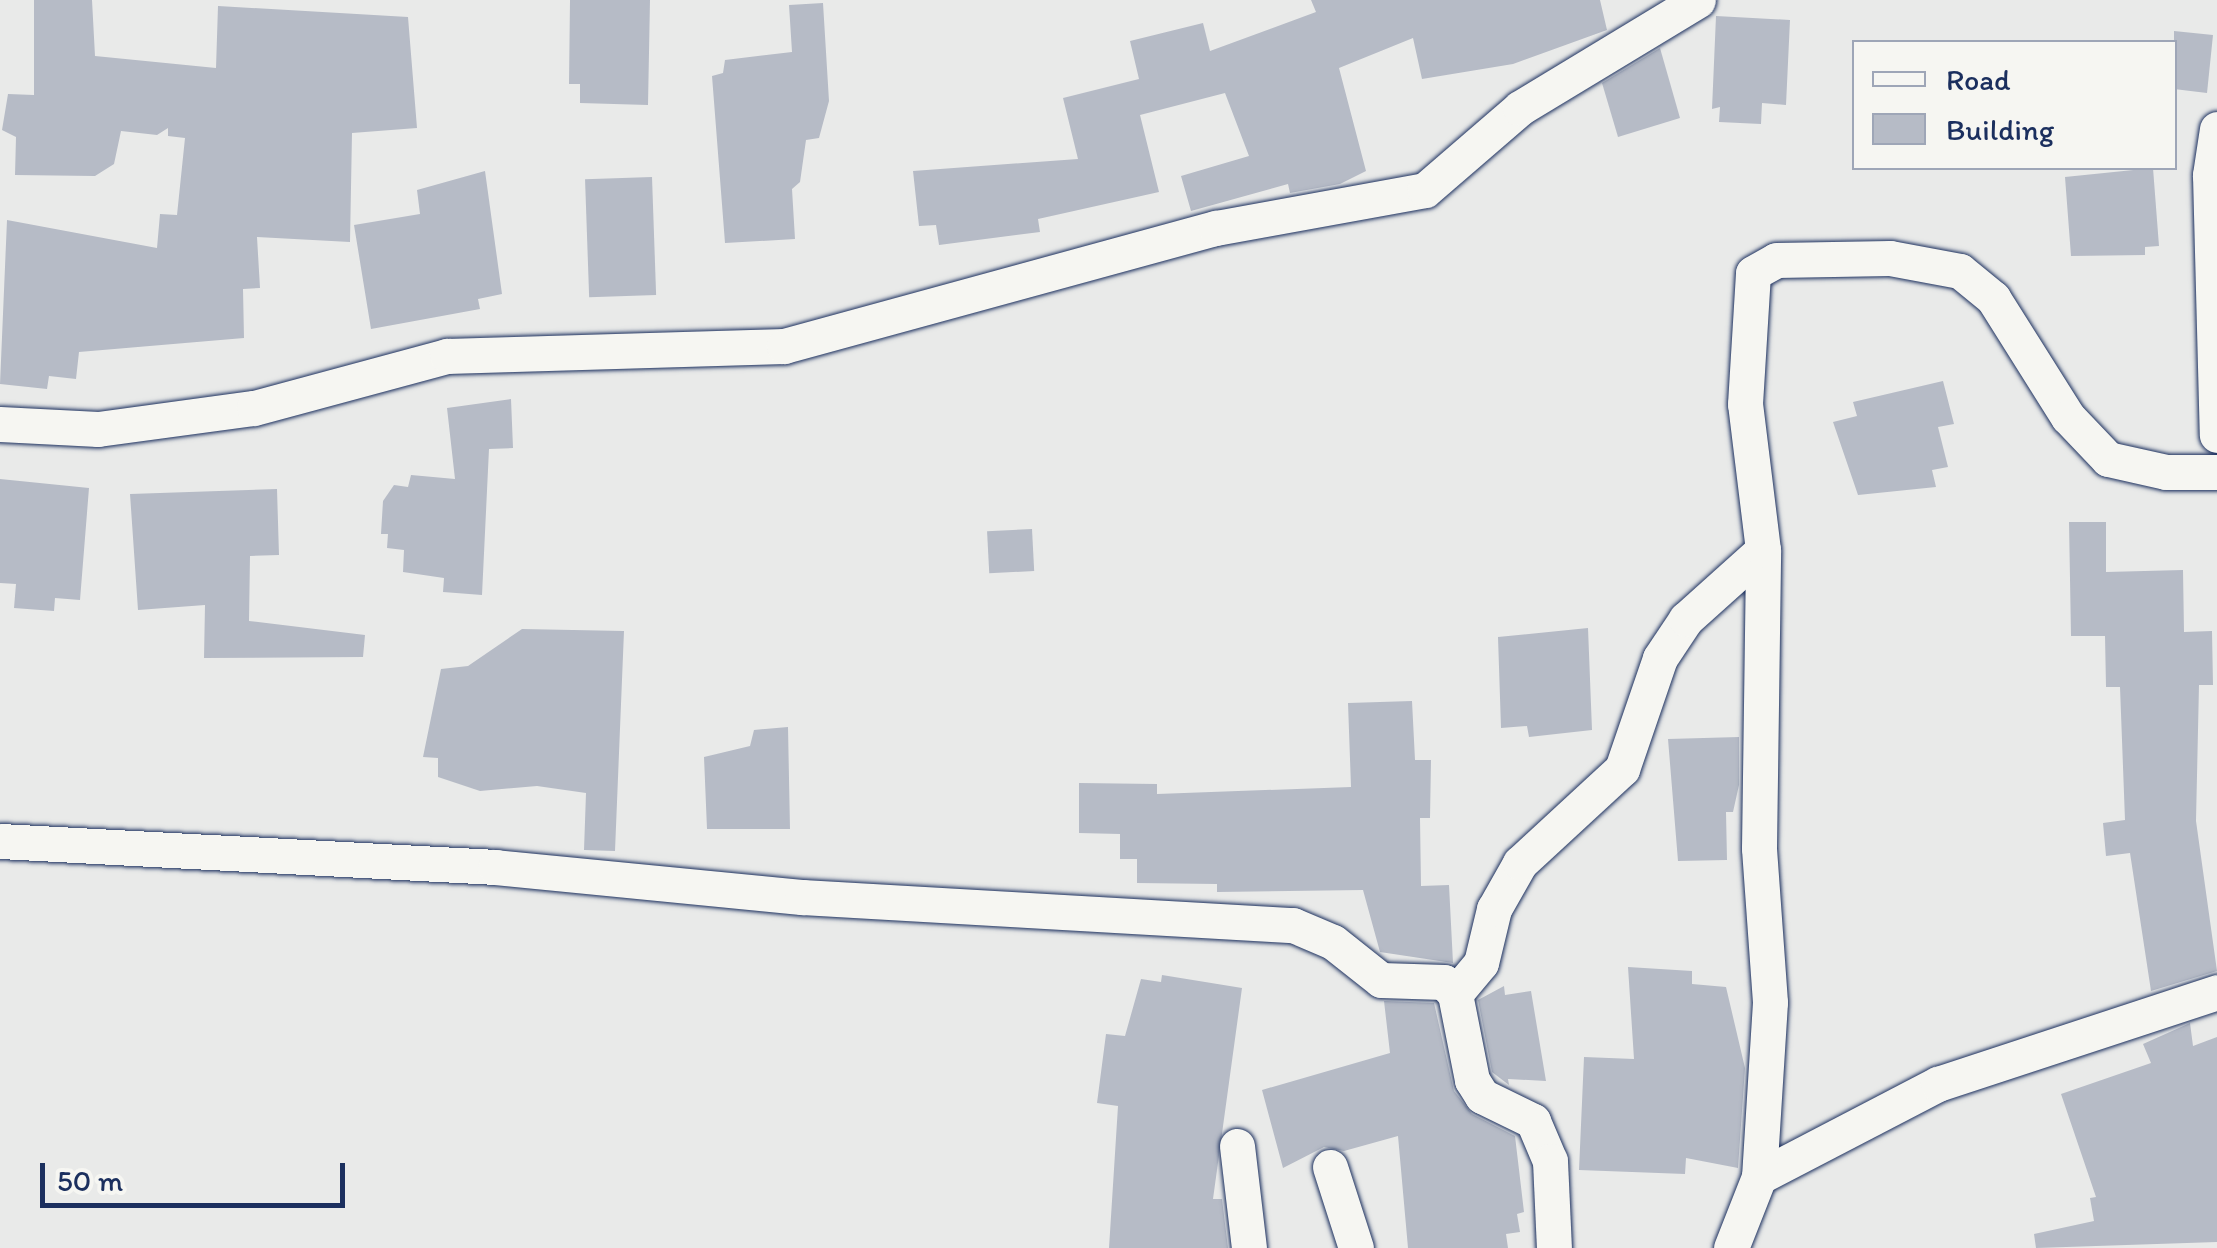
<!DOCTYPE html>
<style>
body{margin:0}
#map{position:relative;width:2217px;height:1248px;overflow:hidden;background:#e9eae9;font-family:Itim,sans-serif}
div>[style]{position:absolute}
.building>*{inset:0;background:#b6bbc6;transform-origin:0 0}
.roads{filter:drop-shadow(0 0 2px #1b2f5e) drop-shadow(0 0 2px #1b2f5e)}
.street>*{height:35px;margin:-17.5px;padding:0 17.5px;transform-origin:17.5px;border-radius:17.5px;background:#f6f6f2}
span{translate:-50% -50%;white-space:nowrap;text-align:center;line-height:1.15;-webkit-text-stroke:9px #f6f6f2;paint-order:stroke}
.legend{position:absolute;left:1852px;top:40px;width:325px;height:130px;box-sizing:border-box;background:#f6f6f2;border:2px solid #9ea6b7;margin:0;padding:12px 18px;list-style:none;font-size:30px;color:#1b2f5e}
.legend li{display:flex;align-items:center;gap:20px;height:50px}
.legend b{width:50px;border:2px solid #9ea6b7}
.scale{position:absolute;left:40px;top:1163px;width:305px;height:45px;box-sizing:border-box;border:5px solid #1b2f5e;border-top:0;padding-left:12px;font-size:30px;line-height:35px;white-space:nowrap;color:#1b2f5e;-webkit-text-stroke:8px #f6f6f2;paint-order:stroke}
</style>
<div id="map">
<div class="building">
<div style="clip-path:polygon(34px 0,92px 0,95px 56px,216px 68px,218px 6px,408px 17px,417px 128px,352px 133px,350px 242px,257px 237px,260px 288px,243px 289px,244px 338px,79px 352px,76px 379px,49px 376px,47px 389px,0 384px,7px 220px,157px 248px,160px 214px,177px 215px,185px 138px,168px 136px,168px 128px,157px 135px,121px 131px,114px 164px,95px 176px,15px 175px,16px 137px,2px 130px,8px 94px,34px 95px)"></div>
<div style="clip-path:polygon(570px 0,650px 0,648px 105px,580px 103px,580px 84px,569px 84px)"></div>
<div style="clip-path:polygon(1311px 0,1600px 0,1607px 30px,1513px 64px,1422px 79px,1413px 38px,1339px 68px,1366px 171px,1340px 184px,1290px 193px,1288px 184px,1191px 211px,1181px 176px,1249px 156px,1225px 93px,1140px 115px,1159px 192px,1038px 219px,1040px 232px,939px 245px,936px 225px,919px 226px,913px 171px,1078px 159px,1063px 98px,1139px 79px,1130px 41px,1203px 23px,1210px 51px,1316px 12px)"></div>
<div style="clip-path:polygon(823px 3px,829px 101px,819px 138px,806px 140px,800px 182px,792px 189px,795px 239px,725px 243px,712px 76px,723px 73px,725px 60px,792px 52px,789px 5px)"></div>
<div style="clip-path:polygon(1716px 16px,1790px 20px,1786px 105px,1762px 103px,1761px 124px,1719px 122px,1720px 107px,1712px 109px)"></div>
<div style="clip-path:polygon(2174px 31px,2213px 35px,2207px 93px,2174px 89px)"></div>
<div style="clip-path:polygon(1660px 48px,1680px 118px,1618px 137px,1602px 83px)"></div>
<div style="clip-path:polygon(2153px 168px,2159px 246px,2145px 247px,2145px 255px,2071px 256px,2065px 177px)"></div>
<div style="clip-path:polygon(485px 171px,502px 294px,478px 299px,480px 309px,371px 329px,354px 225px,420px 214px,417px 190px)"></div>
<div style="left:652px;top:177px;width:118px;height:67px;rotate:88deg"></div>
<div style="clip-path:polygon(1943px 381px,1954px 424px,1938px 427px,1948px 467px,1932px 470px,1936px 487px,1858px 495px,1833px 422px,1857px 416px,1853px 402px)"></div>
<div style="clip-path:polygon(511px 399px,513px 448px,489px 449px,482px 595px,443px 592px,444px 578px,403px 572px,404px 550px,387px 548px,388px 534px,381px 534px,383px 501px,394px 485px,408px 487px,411px 475px,455px 479px,447px 408px)"></div>
<div style="clip-path:polygon(0 479px,89px 488px,80px 600px,55px 598px,54px 611px,14px 608px,16px 584px,0 583px)"></div>
<div style="clip-path:polygon(277px 489px,279px 555px,250px 556px,249px 621px,365px 635px,363px 657px,204px 658px,205px 605px,138px 610px,130px 494px)"></div>
<div style="clip-path:polygon(2069px 522px,2106px 522px,2106px 572px,2183px 570px,2184px 632px,2212px 631px,2213px 685px,2199px 685px,2196px 821px,2217px 971px,2151px 991px,2130px 853px,2106px 856px,2103px 823px,2125px 820px,2120px 687px,2106px 687px,2105px 636px,2071px 636px)"></div>
<div style="left:1032px;top:529px;width:42px;height:45px;rotate:87deg"></div>
<div style="clip-path:polygon(1588px 628px,1592px 730px,1529px 737px,1527px 726px,1501px 728px,1498px 637px)"></div>
<div style="clip-path:polygon(522px 629px,624px 631px,615px 851px,584px 850px,586px 793px,537px 786px,480px 791px,438px 777px,438px 758px,423px 757px,441px 669px,468px 666px)"></div>
<div style="clip-path:polygon(1412px 701px,1415px 760px,1431px 760px,1430px 818px,1420px 818px,1421px 886px,1449px 885px,1453px 963px,1380px 952px,1363px 890px,1217px 892px,1217px 884px,1137px 883px,1137px 859px,1120px 859px,1120px 834px,1079px 833px,1079px 783px,1157px 784px,1157px 794px,1351px 787px,1348px 703px)"></div>
<div style="clip-path:polygon(788px 727px,790px 829px,707px 829px,704px 757px,750px 746px,754px 730px)"></div>
<div style="clip-path:polygon(1739px 737px,1739px 785px,1733px 812px,1726px 812px,1727px 860px,1678px 861px,1668px 739px)"></div>
<div style="clip-path:polygon(1628px 967px,1692px 971px,1692px 984px,1726px 987px,1745px 1068px,1738px 1168px,1686px 1158px,1685px 1174px,1579px 1170px,1584px 1057px,1634px 1059px)"></div>
<div style="clip-path:polygon(1162px 975px,1242px 988px,1213px 1199px,1222px 1199px,1228px 1248px,1109px 1248px,1118px 1106px,1097px 1103px,1106px 1034px,1125px 1036px,1141px 979px,1161px 982px)"></div>
<div style="clip-path:polygon(1504px 986px,1505px 995px,1531px 991px,1546px 1081px,1508px 1079px,1509px 1085px,1492px 1072px,1478px 1000px)"></div>
<div style="clip-path:polygon(1384px 1001px,1434px 1003px,1454px 1091px,1472px 1114px,1515px 1136px,1524px 1212px,1517px 1214px,1520px 1232px,1506px 1234px,1508px 1248px,1408px 1248px,1398px 1136px,1344px 1151px,1324px 1147px,1283px 1168px,1262px 1090px,1390px 1053px)"></div>
<div style="clip-path:polygon(2190px 1023px,2193px 1046px,2217px 1037px,2217px 1242px,2036px 1248px,2034px 1234px,2094px 1221px,2090px 1198px,2096px 1197px,2061px 1094px,2151px 1063px,2143px 1044px)"></div>
</div>
<div class="roads">
<div class="street">
<div style="left:2217px;top:129px;width:47px;rotate:98.7deg"></div>
<div style="left:2210px;top:175px;width:260px;rotate:88.5deg"></div>
<div style="left:0;top:424px;width:98px;rotate:2.9deg"></div>
<div style="left:98px;top:429px;width:157px;rotate:-7.7deg"></div>
<div style="left:254px;top:408px;width:200px;rotate:-15.1deg"></div>
<div style="left:447px;top:356px;width:337px;rotate:-1.7deg"></div>
<div style="left:784px;top:346px;width:448px;rotate:-15.3deg"></div>
<div style="left:1216px;top:228px;width:212px;rotate:-10.3deg"></div>
<div style="left:1425px;top:190px;width:125px;rotate:-40.8deg"></div>
<div style="left:1520px;top:108px;width:208px;rotate:-31.2deg"></div>
<div style="left:0;top:841px;width:496px;rotate:3deg"></div>
<div style="left:495px;top:867px;width:308px;rotate:5.6deg"></div>
<div style="left:802px;top:897px;width:492px;rotate:3.3deg"></div>
<div style="left:1293px;top:925px;width:43px;rotate:23deg"></div>
<div style="left:1333px;top:942px;width:61px;rotate:38.4deg"></div>
<div style="left:1381px;top:980px;width:63px;rotate:1.8deg"></div>
<div style="left:1444px;top:982px;width:16px;rotate:47deg"></div>
<div style="left:1455px;top:994px;width:88px;rotate:78.8deg"></div>
<div style="left:1472px;top:1080px;width:19px;rotate:58deg"></div>
<div style="left:1482px;top:1096px;width:57px;rotate:26.1deg"></div>
<div style="left:1533px;top:1121px;width:43px;rotate:67deg"></div>
<div style="left:1550px;top:1161px;width:87px;rotate:87.4deg"></div>
<div style="left:1455px;top:994px;width:40px;rotate:-50deg"></div>
<div style="left:1481px;top:963px;width:56px;rotate:-76.5deg"></div>
<div style="left:1494px;top:909px;width:53px;rotate:-60.5deg"></div>
<div style="left:1520px;top:863px;width:139px;rotate:-42.7deg"></div>
<div style="left:1622px;top:769px;width:117px;rotate:-71.1deg"></div>
<div style="left:1660px;top:658px;width:47px;rotate:-56.3deg"></div>
<div style="left:1686px;top:619px;width:103px;rotate:-41.9deg"></div>
<div style="left:1237px;top:1146px;width:103px;rotate:83.3deg"></div>
<div style="left:1330px;top:1167px;width:85px;rotate:72.2deg"></div>
<div style="left:1759px;top:1177px;width:202px;rotate:-27.5deg"></div>
<div style="left:1938px;top:1084px;width:294px;rotate:-18.2deg"></div>
<div style="left:1731px;top:1248px;width:76px;rotate:-68.5deg"></div>
<div style="left:1759px;top:1177px;width:175px;rotate:-86.4deg"></div>
<div style="left:1770px;top:1002px;width:154px;rotate:-94.1deg"></div>
<div style="left:1759px;top:848px;width:298px;rotate:-89.2deg"></div>
<div style="left:1763px;top:550px;width:147px;rotate:-97deg"></div>
<div style="left:1745px;top:404px;width:131px;rotate:-86.5deg"></div>
<div style="left:1753px;top:273px;width:26px;rotate:-29deg"></div>
<div style="left:1776px;top:260px;width:114px;rotate:-1deg"></div>
<div style="left:1890px;top:258px;width:71px;rotate:10.5deg"></div>
<div style="left:1960px;top:271px;width:43px;rotate:39.3deg"></div>
<div style="left:1993px;top:298px;width:141px;rotate:57.8deg"></div>
<div style="left:2068px;top:417px;width:58px;rotate:46.4deg"></div>
<div style="left:2108px;top:459px;width:59px;rotate:12.6deg"></div>
<div style="left:2166px;top:472px;width:51px"></div>
</div>
</div>
<ul class="legend">
<li><b style="height:12px;background:#f6f6f2"></b>Road</li>
<li><b style="height:28px;background:#b6bbc6"></b>Building</li>
</ul>
<div class="scale">50 m</div>
</div>
